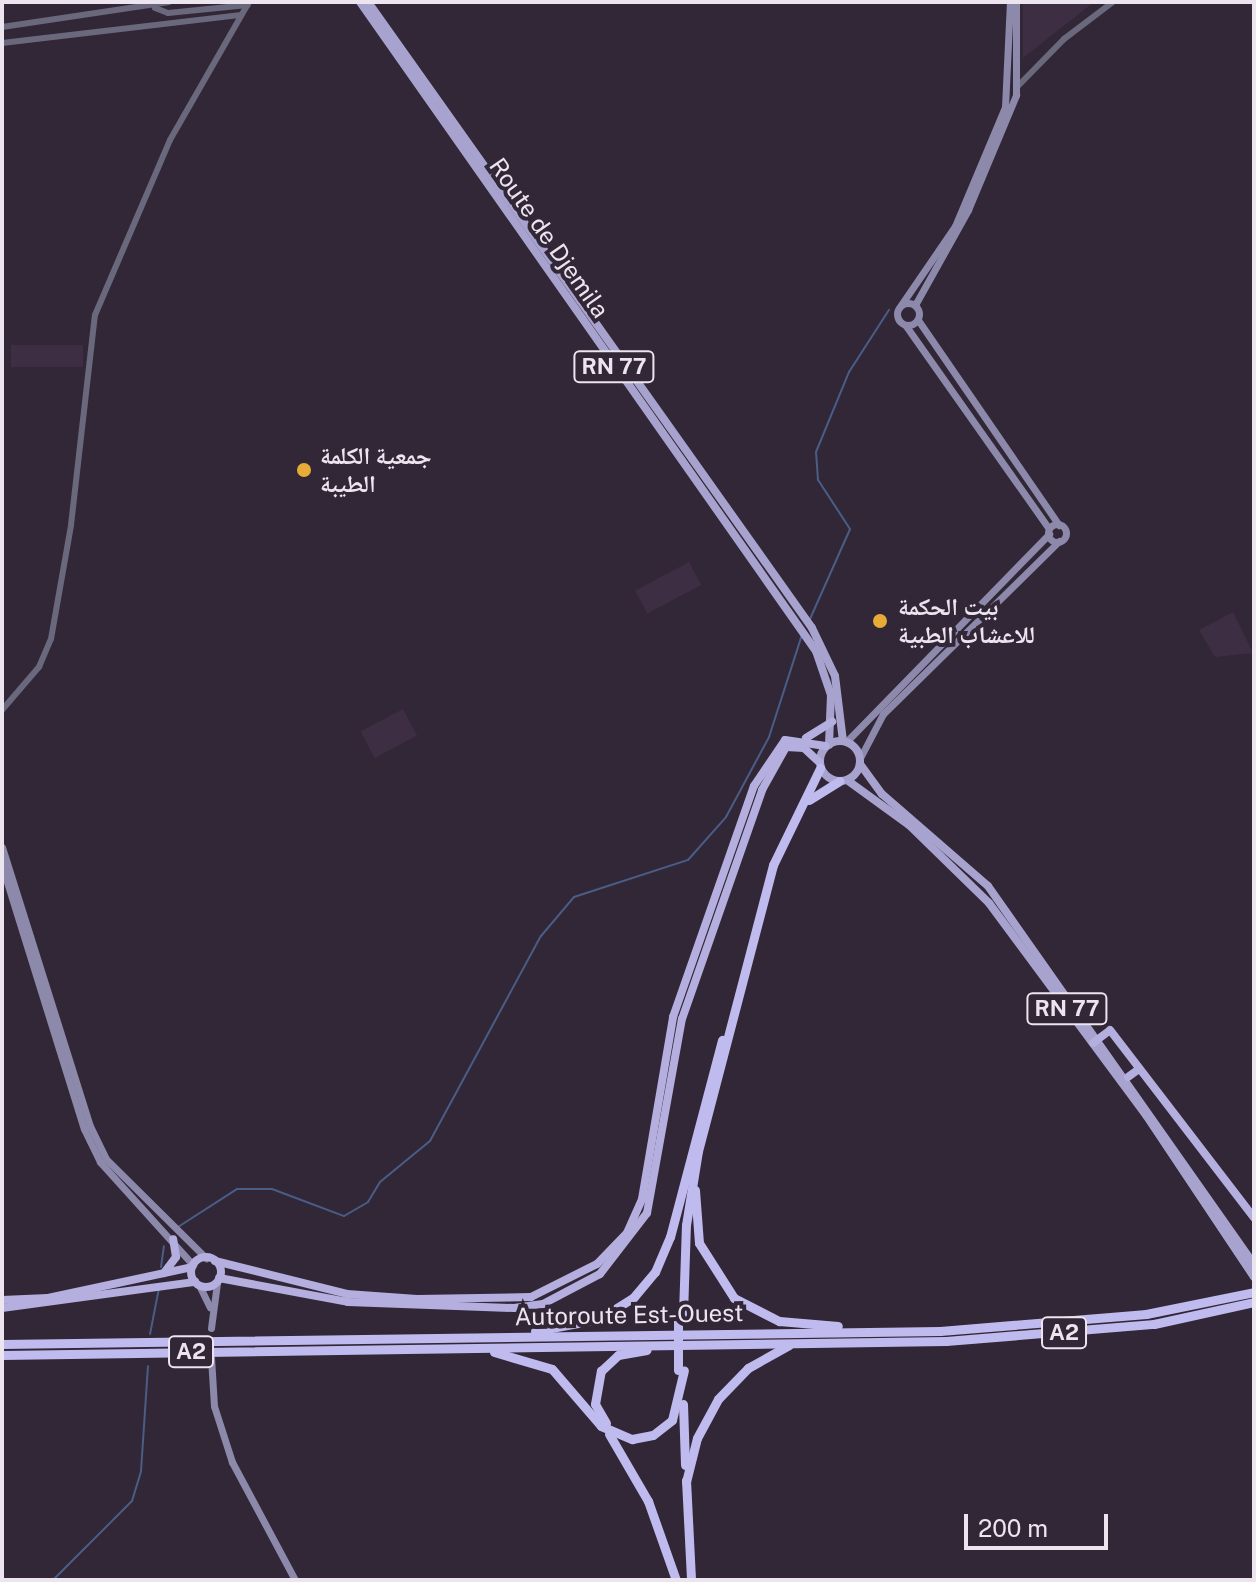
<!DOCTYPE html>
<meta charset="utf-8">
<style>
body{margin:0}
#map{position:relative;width:1256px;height:1582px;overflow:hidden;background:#322737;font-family:"Public Sans","Noto Naskh Arabic",sans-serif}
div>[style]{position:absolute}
.built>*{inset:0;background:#3d2e44;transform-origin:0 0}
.stream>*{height:2px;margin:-1px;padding:0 1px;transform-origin:1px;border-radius:1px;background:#495d87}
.tertiary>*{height:6px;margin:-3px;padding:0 3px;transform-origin:3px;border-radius:3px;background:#6a687d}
.secondary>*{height:7px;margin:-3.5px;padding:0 3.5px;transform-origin:3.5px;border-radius:3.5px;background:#8d89ab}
.secondary>.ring{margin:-3.5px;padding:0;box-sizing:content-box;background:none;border:7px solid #8d89ab;border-radius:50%}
.primary>*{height:8px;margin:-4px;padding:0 4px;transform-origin:4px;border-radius:4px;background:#a7a3ce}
.primary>.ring{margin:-4px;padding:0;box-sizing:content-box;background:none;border:8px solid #a7a3ce;border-radius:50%}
.trunk>*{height:8px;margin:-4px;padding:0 4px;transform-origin:4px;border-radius:4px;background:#b4afde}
.trunk>.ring{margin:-4px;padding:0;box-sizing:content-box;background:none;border:8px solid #b4afde;border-radius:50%}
.motorway>*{height:9px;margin:-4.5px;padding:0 4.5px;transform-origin:4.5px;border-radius:4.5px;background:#c0bbee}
.motorway-bridge>*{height:9px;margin:-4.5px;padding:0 4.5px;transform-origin:4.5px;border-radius:4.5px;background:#c0bbee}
.dots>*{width:22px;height:22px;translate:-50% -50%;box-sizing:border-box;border:4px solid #322737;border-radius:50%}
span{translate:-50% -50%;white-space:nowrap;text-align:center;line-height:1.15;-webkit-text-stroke:8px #322737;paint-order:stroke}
.shield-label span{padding:2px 6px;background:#322737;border:2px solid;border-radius:6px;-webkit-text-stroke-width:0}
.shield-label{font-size:22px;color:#ece5f0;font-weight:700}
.street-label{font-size:24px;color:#ece5f0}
.poi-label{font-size:24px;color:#ece5f0;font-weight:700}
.left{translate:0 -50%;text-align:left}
.frame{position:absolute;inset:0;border:4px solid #ece5f0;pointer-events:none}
.scale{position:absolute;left:964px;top:1514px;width:144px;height:36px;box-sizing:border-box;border:4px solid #ece5f0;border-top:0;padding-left:10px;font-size:24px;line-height:28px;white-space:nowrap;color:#ece5f0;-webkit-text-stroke:6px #322737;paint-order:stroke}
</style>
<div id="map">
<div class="built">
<div style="clip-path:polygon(1023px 2px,1094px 2px,1023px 58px)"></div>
<div style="left:83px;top:345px;width:22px;height:72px;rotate:90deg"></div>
<div style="left:689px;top:562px;width:26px;height:61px;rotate:62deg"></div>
<div style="clip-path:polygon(1233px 612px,1253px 653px,1215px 657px,1199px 630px)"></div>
<div style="left:403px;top:709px;width:30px;height:48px;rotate:62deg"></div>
</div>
<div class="stream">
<div style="left:810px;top:619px;width:98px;rotate:-66deg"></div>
<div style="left:850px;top:529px;width:59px;rotate:-123.1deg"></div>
<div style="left:818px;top:480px;width:28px;rotate:-94deg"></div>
<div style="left:816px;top:452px;width:87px;rotate:-67.6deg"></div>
<div style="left:849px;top:372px;width:74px;rotate:-57.2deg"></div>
<div style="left:178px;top:1227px;width:70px;rotate:-32.8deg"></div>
<div style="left:237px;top:1189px;width:35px"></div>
<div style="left:272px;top:1189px;width:77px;rotate:20.6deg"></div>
<div style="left:344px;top:1216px;width:28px;rotate:-30deg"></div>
<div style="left:368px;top:1202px;width:23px;rotate:-59deg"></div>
<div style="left:380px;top:1182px;width:65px;rotate:-39.4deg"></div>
<div style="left:430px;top:1141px;width:233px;rotate:-61.6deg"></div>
<div style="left:541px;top:936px;width:51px;rotate:-49.8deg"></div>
<div style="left:574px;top:897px;width:120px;rotate:-18deg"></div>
<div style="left:688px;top:860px;width:57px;rotate:-48.5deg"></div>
<div style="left:726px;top:817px;width:91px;rotate:-61.7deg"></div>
<div style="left:769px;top:737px;width:107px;rotate:-72.1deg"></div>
<div style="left:161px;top:1267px;width:21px;rotate:-82deg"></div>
<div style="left:150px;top:1334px;width:47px;rotate:-78.9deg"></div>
<div style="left:53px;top:1580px;width:112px;rotate:-45deg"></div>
<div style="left:132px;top:1501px;width:31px;rotate:-73deg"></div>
<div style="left:141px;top:1471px;width:105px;rotate:-86.2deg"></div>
</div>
<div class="tertiary">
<div style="left:155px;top:8px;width:14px;rotate:21deg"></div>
<div style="left:168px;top:13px;width:80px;rotate:-5.7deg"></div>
<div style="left:2px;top:27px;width:169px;rotate:-8.5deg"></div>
<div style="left:2px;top:43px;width:241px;rotate:-6.7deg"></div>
<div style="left:1018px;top:86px;width:66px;rotate:-45.6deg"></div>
<div style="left:1064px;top:39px;width:61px;rotate:-37.1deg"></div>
<div style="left:2px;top:710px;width:57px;rotate:-49.3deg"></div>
<div style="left:39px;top:667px;width:30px;rotate:-67deg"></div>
<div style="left:51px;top:639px;width:116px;rotate:-80deg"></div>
<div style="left:71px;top:525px;width:211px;rotate:-83.5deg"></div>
<div style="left:95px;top:315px;width:190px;rotate:-66.8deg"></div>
<div style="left:170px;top:140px;width:159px;rotate:-60.2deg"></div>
</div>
<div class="secondary">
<div class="ring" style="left:897px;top:303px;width:15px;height:15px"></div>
<div style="left:901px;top:305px;width:96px;rotate:-55.6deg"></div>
<div style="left:955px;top:226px;width:129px;rotate:-67.2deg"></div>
<div style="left:1005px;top:107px;width:105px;rotate:-87.3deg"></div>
<div style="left:915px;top:305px;width:109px;rotate:-60.8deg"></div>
<div style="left:968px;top:210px;width:125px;rotate:-67.3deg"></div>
<div style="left:1016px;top:95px;width:93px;rotate:-90deg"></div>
<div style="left:918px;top:320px;width:249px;rotate:55.5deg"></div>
<div style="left:906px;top:326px;width:248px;rotate:54.8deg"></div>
<div class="ring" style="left:1048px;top:524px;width:11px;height:11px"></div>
<div style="left:846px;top:742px;width:291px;rotate:-45.7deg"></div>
<div style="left:860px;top:758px;width:50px;rotate:-62.4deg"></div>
<div style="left:883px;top:714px;width:247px;rotate:-44.5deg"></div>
<div style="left:2px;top:847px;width:293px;rotate:72.5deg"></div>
<div style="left:90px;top:1126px;width:37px;rotate:64deg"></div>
<div style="left:106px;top:1159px;width:141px;rotate:44.7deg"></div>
<div style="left:2px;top:866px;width:275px;rotate:72.7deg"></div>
<div style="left:84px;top:1129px;width:37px;rotate:64deg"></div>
<div style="left:100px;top:1162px;width:139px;rotate:47.9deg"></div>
<div style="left:199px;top:1285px;width:25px;rotate:64deg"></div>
<div style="left:211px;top:1328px;width:45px;rotate:-82.4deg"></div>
<div style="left:211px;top:1357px;width:49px;rotate:86.5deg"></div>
<div style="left:214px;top:1406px;width:59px;rotate:72.2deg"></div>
<div style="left:232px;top:1462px;width:134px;rotate:61.9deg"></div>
</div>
<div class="primary">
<div style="left:360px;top:2px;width:793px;rotate:54.91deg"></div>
<div style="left:816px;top:651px;width:46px;rotate:71.2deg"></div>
<div style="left:831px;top:695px;width:50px;rotate:92.3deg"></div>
<div style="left:368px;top:2px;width:767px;rotate:54.65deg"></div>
<div style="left:812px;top:628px;width:53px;rotate:64.4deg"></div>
<div style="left:835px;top:676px;width:65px;rotate:83deg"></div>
<div class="ring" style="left:820px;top:741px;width:32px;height:32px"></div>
<div style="left:860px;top:764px;width:37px;rotate:54deg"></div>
<div style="left:882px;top:794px;width:140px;rotate:41deg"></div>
<div style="left:988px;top:886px;width:463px;rotate:54.9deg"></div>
<div style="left:847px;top:780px;width:77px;rotate:36deg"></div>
<div style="left:909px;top:825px;width:112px;rotate:44.3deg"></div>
<div style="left:989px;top:903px;width:264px;rotate:53.5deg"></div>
<div style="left:1146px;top:1115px;width:195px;rotate:56.3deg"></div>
</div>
<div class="trunk">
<div style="left:806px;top:738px;width:31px;rotate:-32deg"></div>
<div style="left:1093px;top:1043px;width:21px;rotate:-37deg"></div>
<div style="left:1110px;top:1030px;width:237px;rotate:52.5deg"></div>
<div style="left:1128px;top:1077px;width:14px;rotate:-36deg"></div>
<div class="ring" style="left:191px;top:1257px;width:22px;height:22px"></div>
<div style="left:215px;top:1261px;width:136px;rotate:14deg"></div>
<div style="left:347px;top:1294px;width:70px;rotate:4.1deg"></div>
<div style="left:417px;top:1299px;width:114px;rotate:-1deg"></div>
<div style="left:531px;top:1297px;width:74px;rotate:-26.6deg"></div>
<div style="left:597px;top:1264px;width:43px;rotate:-45.9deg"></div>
<div style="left:627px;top:1233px;width:37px;rotate:-66deg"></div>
<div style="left:642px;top:1199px;width:185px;rotate:-80.3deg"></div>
<div style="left:673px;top:1017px;width:245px;rotate:-70.7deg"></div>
<div style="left:754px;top:786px;width:55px;rotate:-56deg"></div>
<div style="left:785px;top:740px;width:41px;rotate:8.3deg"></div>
<div style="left:164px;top:1273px;width:20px;rotate:-53deg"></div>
<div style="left:176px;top:1257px;width:18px;rotate:-99deg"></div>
<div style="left:219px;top:1278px;width:131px;rotate:10.5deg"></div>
<div style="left:348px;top:1302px;width:166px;rotate:2.1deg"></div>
<div style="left:514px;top:1308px;width:29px;rotate:-8deg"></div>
<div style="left:543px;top:1304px;width:64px;rotate:-27.8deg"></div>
<div style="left:600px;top:1274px;width:77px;rotate:-52.4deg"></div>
<div style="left:647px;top:1213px;width:197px;rotate:-79.8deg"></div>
<div style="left:682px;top:1019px;width:243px;rotate:-70.7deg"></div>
<div style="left:762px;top:790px;width:49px;rotate:-60.8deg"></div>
<div style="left:786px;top:747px;width:18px;rotate:3deg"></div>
<div style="left:804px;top:748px;width:21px;rotate:43deg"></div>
<div style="left:2px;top:1300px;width:46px;rotate:-2.5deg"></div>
<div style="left:48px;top:1298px;width:147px;rotate:-12.1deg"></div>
<div style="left:2px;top:1308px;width:195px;rotate:-7.7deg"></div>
</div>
<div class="motorway">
<div style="left:809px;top:800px;width:36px;rotate:-32deg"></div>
<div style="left:695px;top:1190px;width:53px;rotate:85.7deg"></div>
<div style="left:699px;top:1243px;width:65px;rotate:57.5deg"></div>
<div style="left:734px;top:1298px;width:51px;rotate:27.1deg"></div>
<div style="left:779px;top:1321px;width:59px;rotate:4.8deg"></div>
<div style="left:683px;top:1314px;width:89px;rotate:-88.1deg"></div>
<div style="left:686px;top:1225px;width:75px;rotate:-80.8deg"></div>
<div style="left:698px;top:1151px;width:296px;rotate:-75.3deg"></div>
<div style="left:773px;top:865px;width:108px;rotate:-64.1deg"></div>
<div style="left:535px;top:1331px;width:65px;rotate:-10.6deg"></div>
<div style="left:599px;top:1319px;width:40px;rotate:-32deg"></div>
<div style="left:633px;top:1298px;width:34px;rotate:-50deg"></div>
<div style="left:655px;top:1272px;width:38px;rotate:-67deg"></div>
<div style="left:670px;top:1237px;width:204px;rotate:-75.2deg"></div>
<div style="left:2px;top:1344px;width:938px;rotate:-0.79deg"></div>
<div style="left:940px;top:1331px;width:207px;rotate:-4.7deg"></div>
<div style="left:1146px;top:1314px;width:110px;rotate:-11.5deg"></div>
<div style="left:494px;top:1352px;width:60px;rotate:16.3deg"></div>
<div style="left:552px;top:1369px;width:75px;rotate:49.3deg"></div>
<div style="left:601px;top:1426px;width:34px;rotate:23deg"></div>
<div style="left:632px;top:1439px;width:21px;rotate:-11deg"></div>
<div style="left:653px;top:1435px;width:24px;rotate:-38deg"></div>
<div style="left:672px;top:1420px;width:51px;rotate:-76.5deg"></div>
<div style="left:2px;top:1355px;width:944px;rotate:-0.85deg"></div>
<div style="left:946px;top:1341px;width:209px;rotate:-4.7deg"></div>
<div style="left:1154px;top:1324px;width:102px;rotate:-12.4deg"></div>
<div style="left:683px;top:1404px;width:61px;rotate:88.1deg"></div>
<div style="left:606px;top:1423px;width:22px;rotate:-120deg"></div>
<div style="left:595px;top:1404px;width:34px;rotate:-80deg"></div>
<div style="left:601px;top:1371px;width:23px;rotate:-43deg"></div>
<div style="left:618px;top:1355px;width:29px;rotate:-10deg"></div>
<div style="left:609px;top:1434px;width:78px;rotate:59.8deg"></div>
<div style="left:648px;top:1501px;width:84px;rotate:70.5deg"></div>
<div style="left:686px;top:1480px;width:100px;rotate:87.1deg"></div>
<div style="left:686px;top:1482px;width:45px;rotate:-76deg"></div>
<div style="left:697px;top:1438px;width:44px;rotate:-61.7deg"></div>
<div style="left:718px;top:1399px;width:43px;rotate:-45.9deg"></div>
<div style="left:748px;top:1368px;width:47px;rotate:-29.3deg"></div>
</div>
<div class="motorway-bridge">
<div style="left:678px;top:1314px;width:56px;rotate:90deg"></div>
</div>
<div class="dots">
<div style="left:304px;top:470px;background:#e7ac37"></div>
<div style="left:880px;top:621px;background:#e7ac37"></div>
</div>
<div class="shield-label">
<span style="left:614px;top:367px">RN 77</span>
<span style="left:1067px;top:1009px">RN 77</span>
<span style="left:1064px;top:1333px">A2</span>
<span style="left:191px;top:1352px">A2</span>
</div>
<div class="street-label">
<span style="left:549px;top:238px;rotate:55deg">Route de Djemila</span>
<span style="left:629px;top:1315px;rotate:-1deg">Autoroute Est-Ouest</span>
</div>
<div class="poi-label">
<span class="left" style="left:320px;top:470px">جمعية الكلمة<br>الطيبة</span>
<span class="left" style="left:898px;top:621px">بيت الحكمة<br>للاعشاب الطبية</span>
</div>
<div class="frame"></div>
<div class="scale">200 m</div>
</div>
